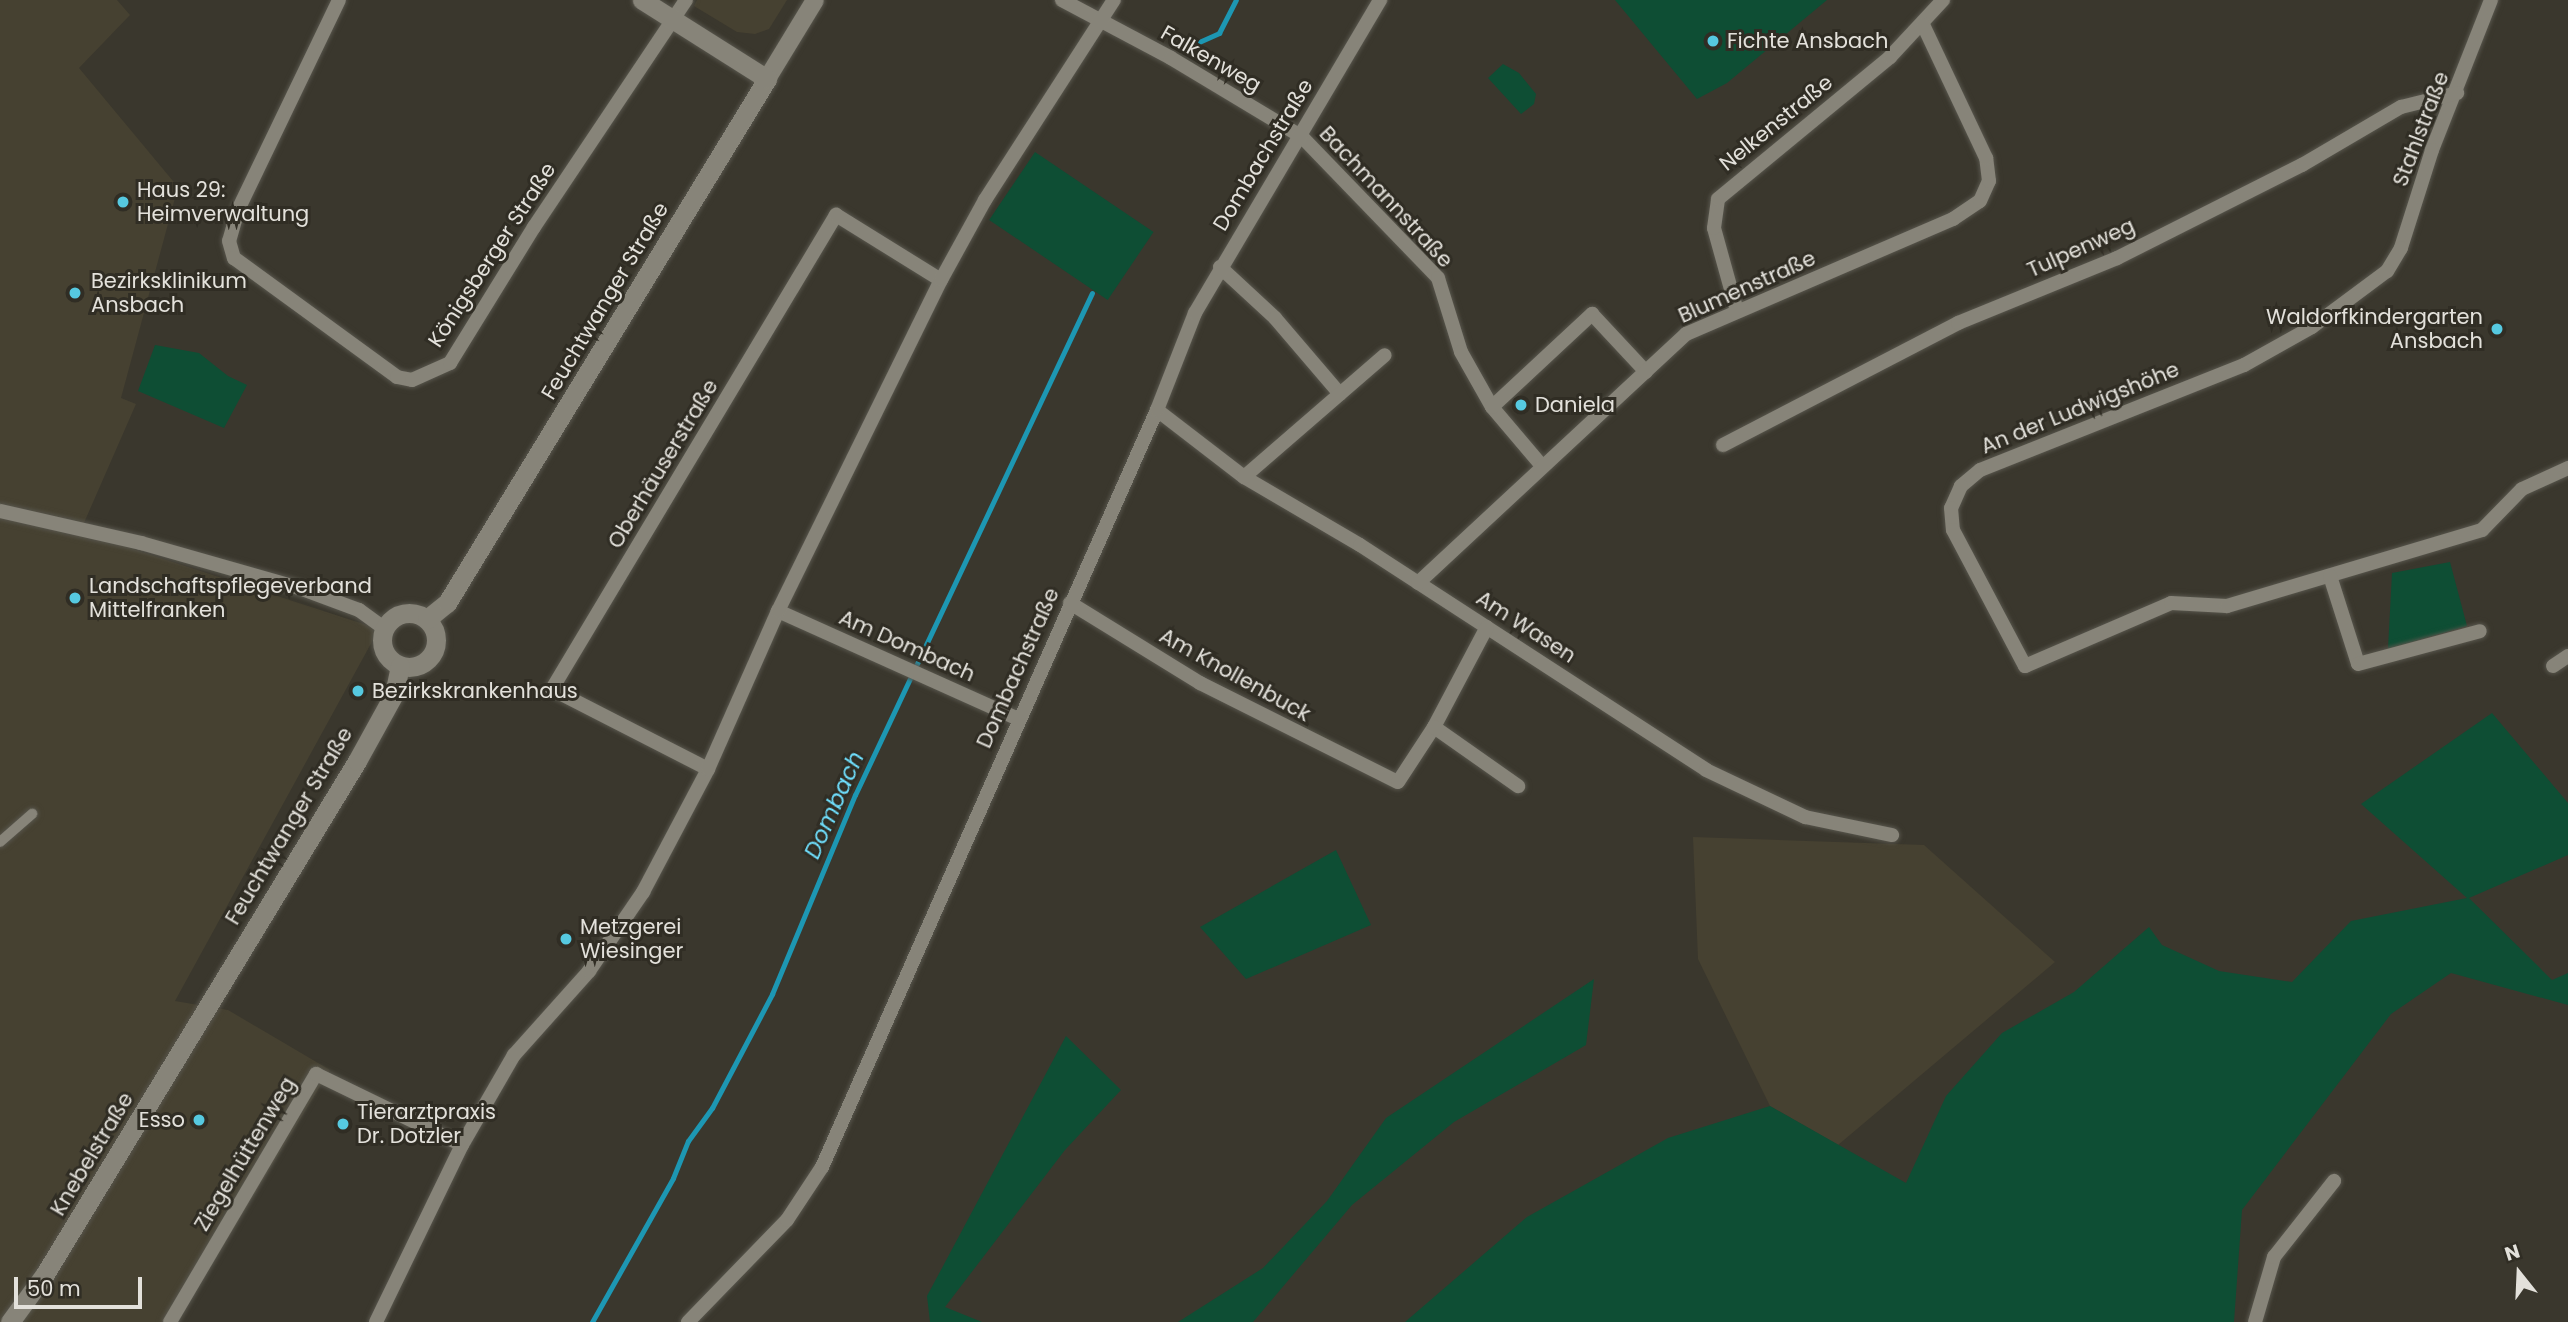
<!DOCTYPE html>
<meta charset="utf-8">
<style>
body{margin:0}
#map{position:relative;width:2568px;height:1322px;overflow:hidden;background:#3a372d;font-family:Poppins,sans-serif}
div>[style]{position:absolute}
.built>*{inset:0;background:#464131}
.green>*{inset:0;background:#0e4e34;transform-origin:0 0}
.stream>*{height:5px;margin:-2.5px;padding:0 2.5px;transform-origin:2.5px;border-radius:2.5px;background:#1d97b3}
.roads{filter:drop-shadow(0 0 2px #57554c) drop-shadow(0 0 2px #57554c)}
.pedestrian>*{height:10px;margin:-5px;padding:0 5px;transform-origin:5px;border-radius:5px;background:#878479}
.minor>*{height:14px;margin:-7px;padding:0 7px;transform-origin:7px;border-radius:7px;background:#878479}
.tertiary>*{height:18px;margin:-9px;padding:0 9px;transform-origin:9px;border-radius:9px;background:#878479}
.secondary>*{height:19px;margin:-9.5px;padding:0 9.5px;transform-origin:9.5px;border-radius:9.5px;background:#878479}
.secondary>.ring{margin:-9.5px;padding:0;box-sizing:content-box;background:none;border:19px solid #878479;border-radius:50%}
.dots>*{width:19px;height:19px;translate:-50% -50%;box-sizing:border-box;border:4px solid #302d24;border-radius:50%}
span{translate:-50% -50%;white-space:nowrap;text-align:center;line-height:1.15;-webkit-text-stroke:6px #302d24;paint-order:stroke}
.poi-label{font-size:21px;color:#e3e1db}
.left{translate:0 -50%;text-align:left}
.right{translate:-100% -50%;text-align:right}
.street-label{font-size:21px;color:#e3e1db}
.water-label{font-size:23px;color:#6fdefc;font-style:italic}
.north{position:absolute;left:2484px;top:1238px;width:70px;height:70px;-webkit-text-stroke:5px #302d24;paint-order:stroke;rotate:342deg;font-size:19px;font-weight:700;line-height:28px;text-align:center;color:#e3e1db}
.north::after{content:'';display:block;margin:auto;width:24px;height:32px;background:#e3e1db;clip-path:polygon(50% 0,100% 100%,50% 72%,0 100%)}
.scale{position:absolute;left:14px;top:1277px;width:128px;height:32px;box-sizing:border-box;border:4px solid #e3e1db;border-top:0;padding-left:9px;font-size:21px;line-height:24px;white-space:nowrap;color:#e3e1db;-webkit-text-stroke:5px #302d24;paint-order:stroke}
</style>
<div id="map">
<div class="built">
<div style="clip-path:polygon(0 0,117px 0,130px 15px,79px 68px,178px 187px,121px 398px,136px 404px,80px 532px,379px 629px,175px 1001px,228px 1010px,330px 1070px,177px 1322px,0 1322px)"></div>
<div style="clip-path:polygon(697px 0,787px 0,769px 29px,755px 34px,737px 32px,694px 6px)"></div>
<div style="clip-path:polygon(1693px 837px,1924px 845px,2055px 962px,1838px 1145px,1770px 1106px,1698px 959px)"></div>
</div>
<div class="green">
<div style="clip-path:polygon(1615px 0,1827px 0,1727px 83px,1697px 99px)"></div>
<div style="clip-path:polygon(1503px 64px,1519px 73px,1536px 94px,1534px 104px,1521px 114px,1488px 78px)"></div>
<div style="left:1035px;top:152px;width:143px;height:82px;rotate:34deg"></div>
<div style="clip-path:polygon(155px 345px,199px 353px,228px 376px,247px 385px,224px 428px,138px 391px)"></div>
<div style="clip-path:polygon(2450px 562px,2467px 626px,2388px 649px,2392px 573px)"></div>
<div style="clip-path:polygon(2492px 713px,2568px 803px,2568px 855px,2469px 898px,2552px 980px,2568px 973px,2568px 1005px,2451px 973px,2391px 1014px,2242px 1210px,2234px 1322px,1405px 1322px,1527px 1217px,1668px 1138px,1770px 1106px,1906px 1183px,1946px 1096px,2002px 1033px,2074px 992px,2149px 927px,2162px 945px,2219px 971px,2292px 982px,2351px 921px,2467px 898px,2361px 804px)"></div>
<div style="clip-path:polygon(1336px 850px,1371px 925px,1246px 979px,1200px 927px)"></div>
<div style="clip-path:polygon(1594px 979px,1586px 1045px,1454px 1122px,1352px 1205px,1253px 1322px,1178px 1322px,1263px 1268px,1327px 1201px,1386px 1118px)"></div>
<div style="clip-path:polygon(1066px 1036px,1121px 1090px,1065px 1150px,945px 1307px,982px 1322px,930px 1322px,927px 1296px)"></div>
</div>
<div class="stream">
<div style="left:1190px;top:46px;width:32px;rotate:-24deg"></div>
<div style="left:1219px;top:33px;width:37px;rotate:-63deg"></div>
<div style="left:592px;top:1322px;width:165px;rotate:-60.6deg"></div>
<div style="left:673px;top:1178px;width:40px;rotate:-68deg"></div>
<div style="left:688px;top:1141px;width:41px;rotate:-54deg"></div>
<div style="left:712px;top:1108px;width:129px;rotate:-62.2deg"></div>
<div style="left:772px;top:994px;width:216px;rotate:-67.4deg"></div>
<div style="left:855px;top:795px;width:555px;rotate:-64.73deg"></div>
</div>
<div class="roads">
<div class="pedestrian">
<div style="left:0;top:842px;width:43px;rotate:-41.2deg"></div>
</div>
<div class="minor">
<div style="left:339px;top:0;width:233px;rotate:115.7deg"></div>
<div style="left:238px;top:210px;width:32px;rotate:106deg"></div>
<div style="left:229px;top:241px;width:18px;rotate:74deg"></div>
<div style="left:234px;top:258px;width:202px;rotate:36.1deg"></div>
<div style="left:397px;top:377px;width:15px;rotate:11deg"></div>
<div style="left:412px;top:380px;width:42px;rotate:-24.1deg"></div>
<div style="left:450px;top:363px;width:160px;rotate:-58.3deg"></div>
<div style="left:534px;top:227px;width:273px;rotate:-56.2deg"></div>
<div style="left:1062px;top:0;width:123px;rotate:28deg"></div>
<div style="left:1171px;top:58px;width:152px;rotate:31deg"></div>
<div style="left:1301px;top:136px;width:197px;rotate:46deg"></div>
<div style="left:1438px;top:278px;width:77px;rotate:72.7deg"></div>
<div style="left:1461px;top:352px;width:63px;rotate:60.6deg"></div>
<div style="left:1492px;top:407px;width:77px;rotate:49.7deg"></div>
<div style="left:2491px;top:0;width:161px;rotate:111.5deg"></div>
<div style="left:2432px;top:150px;width:103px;rotate:107.6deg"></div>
<div style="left:2401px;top:248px;width:27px;rotate:121deg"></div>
<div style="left:2387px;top:271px;width:94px;rotate:143.3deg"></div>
<div style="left:2312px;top:327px;width:78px;rotate:150.8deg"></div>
<div style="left:2244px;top:365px;width:284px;rotate:158.3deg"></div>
<div style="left:1980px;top:470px;width:25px;rotate:140deg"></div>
<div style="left:1961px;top:486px;width:24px;rotate:114deg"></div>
<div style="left:1951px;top:508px;width:22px;rotate:85deg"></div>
<div style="left:1953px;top:530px;width:154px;rotate:62.1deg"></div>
<div style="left:2025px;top:666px;width:159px;rotate:-23.3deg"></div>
<div style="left:2171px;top:603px;width:56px;rotate:3.1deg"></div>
<div style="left:2227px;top:606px;width:266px;rotate:-16.6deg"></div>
<div style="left:2482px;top:530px;width:57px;rotate:-45.7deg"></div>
<div style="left:2522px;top:489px;width:51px;rotate:-24.5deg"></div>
<div style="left:1220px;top:267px;width:75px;rotate:42.8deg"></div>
<div style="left:1275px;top:318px;width:100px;rotate:49.5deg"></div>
<div style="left:1737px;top:311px;width:86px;rotate:-105.5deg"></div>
<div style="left:1714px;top:228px;width:29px;rotate:-82deg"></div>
<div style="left:1718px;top:199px;width:223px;rotate:-39.5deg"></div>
<div style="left:1890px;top:57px;width:78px;rotate:-47.1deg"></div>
<div style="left:1492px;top:407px;width:137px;rotate:-42.9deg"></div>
<div style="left:1592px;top:314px;width:79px;rotate:47deg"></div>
<div style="left:1157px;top:410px;width:110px;rotate:37.6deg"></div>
<div style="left:1244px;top:477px;width:134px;rotate:30.4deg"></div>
<div style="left:1360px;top:545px;width:413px;rotate:33deg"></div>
<div style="left:1706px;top:770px;width:110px;rotate:25.4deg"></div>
<div style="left:1805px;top:817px;width:89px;rotate:11.7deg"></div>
<div style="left:1723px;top:445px;width:265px;rotate:-27.4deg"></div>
<div style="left:1958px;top:323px;width:172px;rotate:-22.2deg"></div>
<div style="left:2117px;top:258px;width:207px;rotate:-26.7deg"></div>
<div style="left:2302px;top:165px;width:115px;rotate:-30.4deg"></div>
<div style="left:2401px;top:107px;width:58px;rotate:-14deg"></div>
<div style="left:1244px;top:477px;width:186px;rotate:-40.9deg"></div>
<div style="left:0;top:511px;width:145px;rotate:12.8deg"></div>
<div style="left:141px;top:543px;width:167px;rotate:15.9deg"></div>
<div style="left:302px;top:589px;width:61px;rotate:20.2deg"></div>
<div style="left:359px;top:610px;width:31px;rotate:36deg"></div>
<div style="left:2330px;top:576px;width:92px;rotate:72.3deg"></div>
<div style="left:2358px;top:664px;width:126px;rotate:-15.1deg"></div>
<div style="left:1418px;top:583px;width:366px;rotate:-42.9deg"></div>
<div style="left:1686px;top:334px;width:291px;rotate:-23.3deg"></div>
<div style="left:1953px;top:219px;width:32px;rotate:-34deg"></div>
<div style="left:1980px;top:201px;width:22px;rotate:-66deg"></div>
<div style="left:1989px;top:181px;width:23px;rotate:-97deg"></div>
<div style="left:1986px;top:158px;width:147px;rotate:-115.3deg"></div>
<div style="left:1070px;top:603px;width:153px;rotate:31.6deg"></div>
<div style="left:1200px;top:683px;width:221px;rotate:26.6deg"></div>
<div style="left:1398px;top:782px;width:66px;rotate:-56.8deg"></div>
<div style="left:1434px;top:727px;width:113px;rotate:-62.1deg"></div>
<div style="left:778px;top:611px;width:263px;rotate:24.2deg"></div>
<div style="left:2553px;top:666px;width:18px;rotate:-34deg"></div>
<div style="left:1434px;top:727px;width:103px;rotate:35.1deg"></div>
<div style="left:708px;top:769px;width:175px;rotate:-152.9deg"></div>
<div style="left:552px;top:689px;width:553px;rotate:-59.07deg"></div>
<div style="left:836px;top:215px;width:123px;rotate:31.8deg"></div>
<div style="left:170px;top:1322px;width:288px;rotate:-59.5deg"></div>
<div style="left:316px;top:1074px;width:162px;rotate:25.9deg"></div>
<div style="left:376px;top:1322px;width:197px;rotate:-64.1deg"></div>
<div style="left:462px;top:1145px;width:104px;rotate:-60deg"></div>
<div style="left:514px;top:1055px;width:113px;rotate:-48.2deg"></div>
<div style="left:589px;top:971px;width:96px;rotate:-55.6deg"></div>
<div style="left:643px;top:892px;width:139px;rotate:-62.1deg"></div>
<div style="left:708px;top:769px;width:173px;rotate:-66.1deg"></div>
<div style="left:778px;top:611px;width:369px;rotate:-63.8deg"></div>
<div style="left:941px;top:280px;width:91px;rotate:-61.2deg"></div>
<div style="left:985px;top:200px;width:238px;rotate:-57.2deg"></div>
<div style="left:688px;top:1322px;width:142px;rotate:-45.9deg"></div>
<div style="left:787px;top:1220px;width:64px;rotate:-56.6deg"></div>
<div style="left:822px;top:1167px;width:828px;rotate:-66.13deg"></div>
<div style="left:1157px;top:410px;width:104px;rotate:-68.6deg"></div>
<div style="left:1195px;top:313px;width:364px;rotate:-59.4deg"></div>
<div style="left:2255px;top:1322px;width:68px;rotate:-73.7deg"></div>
<div style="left:2274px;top:1257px;width:97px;rotate:-51.7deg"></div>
</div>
<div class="tertiary">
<div style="left:767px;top:79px;width:92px;rotate:-58.7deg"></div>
</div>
<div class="secondary">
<div class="ring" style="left:382px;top:613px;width:35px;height:35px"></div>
<div style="left:427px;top:619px;width:26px;rotate:-39deg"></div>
<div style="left:447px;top:603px;width:614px;rotate:-58.59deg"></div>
<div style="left:767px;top:79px;width:148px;rotate:-147.7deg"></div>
<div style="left:10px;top:1322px;width:59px;rotate:-53.9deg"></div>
<div style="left:45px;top:1274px;width:600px;rotate:-58.69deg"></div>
<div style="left:357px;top:761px;width:77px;rotate:-61.1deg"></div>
<div style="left:394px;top:694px;width:29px;rotate:-78deg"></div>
</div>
</div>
<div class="dots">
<div style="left:1713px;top:41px;background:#56c9e0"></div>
<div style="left:123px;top:202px;background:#56c9e0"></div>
<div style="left:75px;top:293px;background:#56c9e0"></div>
<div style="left:2497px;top:329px;background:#56c9e0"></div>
<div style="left:1521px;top:405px;background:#56c9e0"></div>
<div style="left:75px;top:598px;background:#56c9e0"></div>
<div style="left:358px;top:691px;background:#56c9e0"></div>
<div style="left:566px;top:939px;background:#56c9e0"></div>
<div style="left:199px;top:1120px;background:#56c9e0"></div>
<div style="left:343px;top:1124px;background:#56c9e0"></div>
</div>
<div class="poi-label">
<span class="left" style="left:1727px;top:41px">Fichte Ansbach</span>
<span class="left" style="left:137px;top:202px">Haus 29:<br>Heimverwaltung</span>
<span class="left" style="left:91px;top:293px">Bezirksklinikum<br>Ansbach</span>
<span class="right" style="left:2483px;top:329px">Waldorfkindergarten<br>Ansbach</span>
<span class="left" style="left:1535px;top:405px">Daniela</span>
<span class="left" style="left:89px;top:598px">Landschaftspflegeverband<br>Mittelfranken</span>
<span class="left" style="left:372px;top:691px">Bezirkskrankenhaus</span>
<span class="left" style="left:580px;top:939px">Metzgerei<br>Wiesinger</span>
<span class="left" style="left:357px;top:1124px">Tierarztpraxis<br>Dr. Dotzler</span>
<span class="right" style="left:185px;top:1120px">Esso</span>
</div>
<div class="street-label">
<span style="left:1211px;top:59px;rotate:30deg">Falkenweg</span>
<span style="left:1776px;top:123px;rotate:-39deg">Nelkenstraße</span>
<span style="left:2421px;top:129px;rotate:-69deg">Stahlstraße</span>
<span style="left:1263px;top:155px;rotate:-59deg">Dombachstraße</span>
<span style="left:1386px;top:197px;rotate:47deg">Bachmannstraße</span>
<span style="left:2081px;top:248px;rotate:-24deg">Tulpenweg</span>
<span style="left:492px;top:255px;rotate:-57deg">Königsberger Straße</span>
<span style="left:1747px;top:287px;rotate:-24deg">Blumenstraße</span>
<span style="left:605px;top:301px;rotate:-59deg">Feuchtwanger Straße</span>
<span style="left:2080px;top:408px;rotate:-22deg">An der Ludwigshöhe</span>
<span style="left:663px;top:464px;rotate:-59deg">Oberhäuserstraße</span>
<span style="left:1526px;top:627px;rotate:33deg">Am Wasen</span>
<span style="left:907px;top:646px;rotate:24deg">Am Dombach</span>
<span style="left:1018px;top:668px;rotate:-66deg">Dombachstraße</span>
<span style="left:1235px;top:675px;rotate:29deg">Am Knollenbuck</span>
<span style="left:289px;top:826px;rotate:-59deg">Feuchtwanger Straße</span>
<span style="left:92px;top:1154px;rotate:-59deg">Knebelstraße</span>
<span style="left:245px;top:1154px;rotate:-59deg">Ziegelhüttenweg</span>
</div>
<div class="water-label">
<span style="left:834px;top:805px;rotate:-66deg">Dombach</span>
</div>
<div class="north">N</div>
<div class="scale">50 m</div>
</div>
